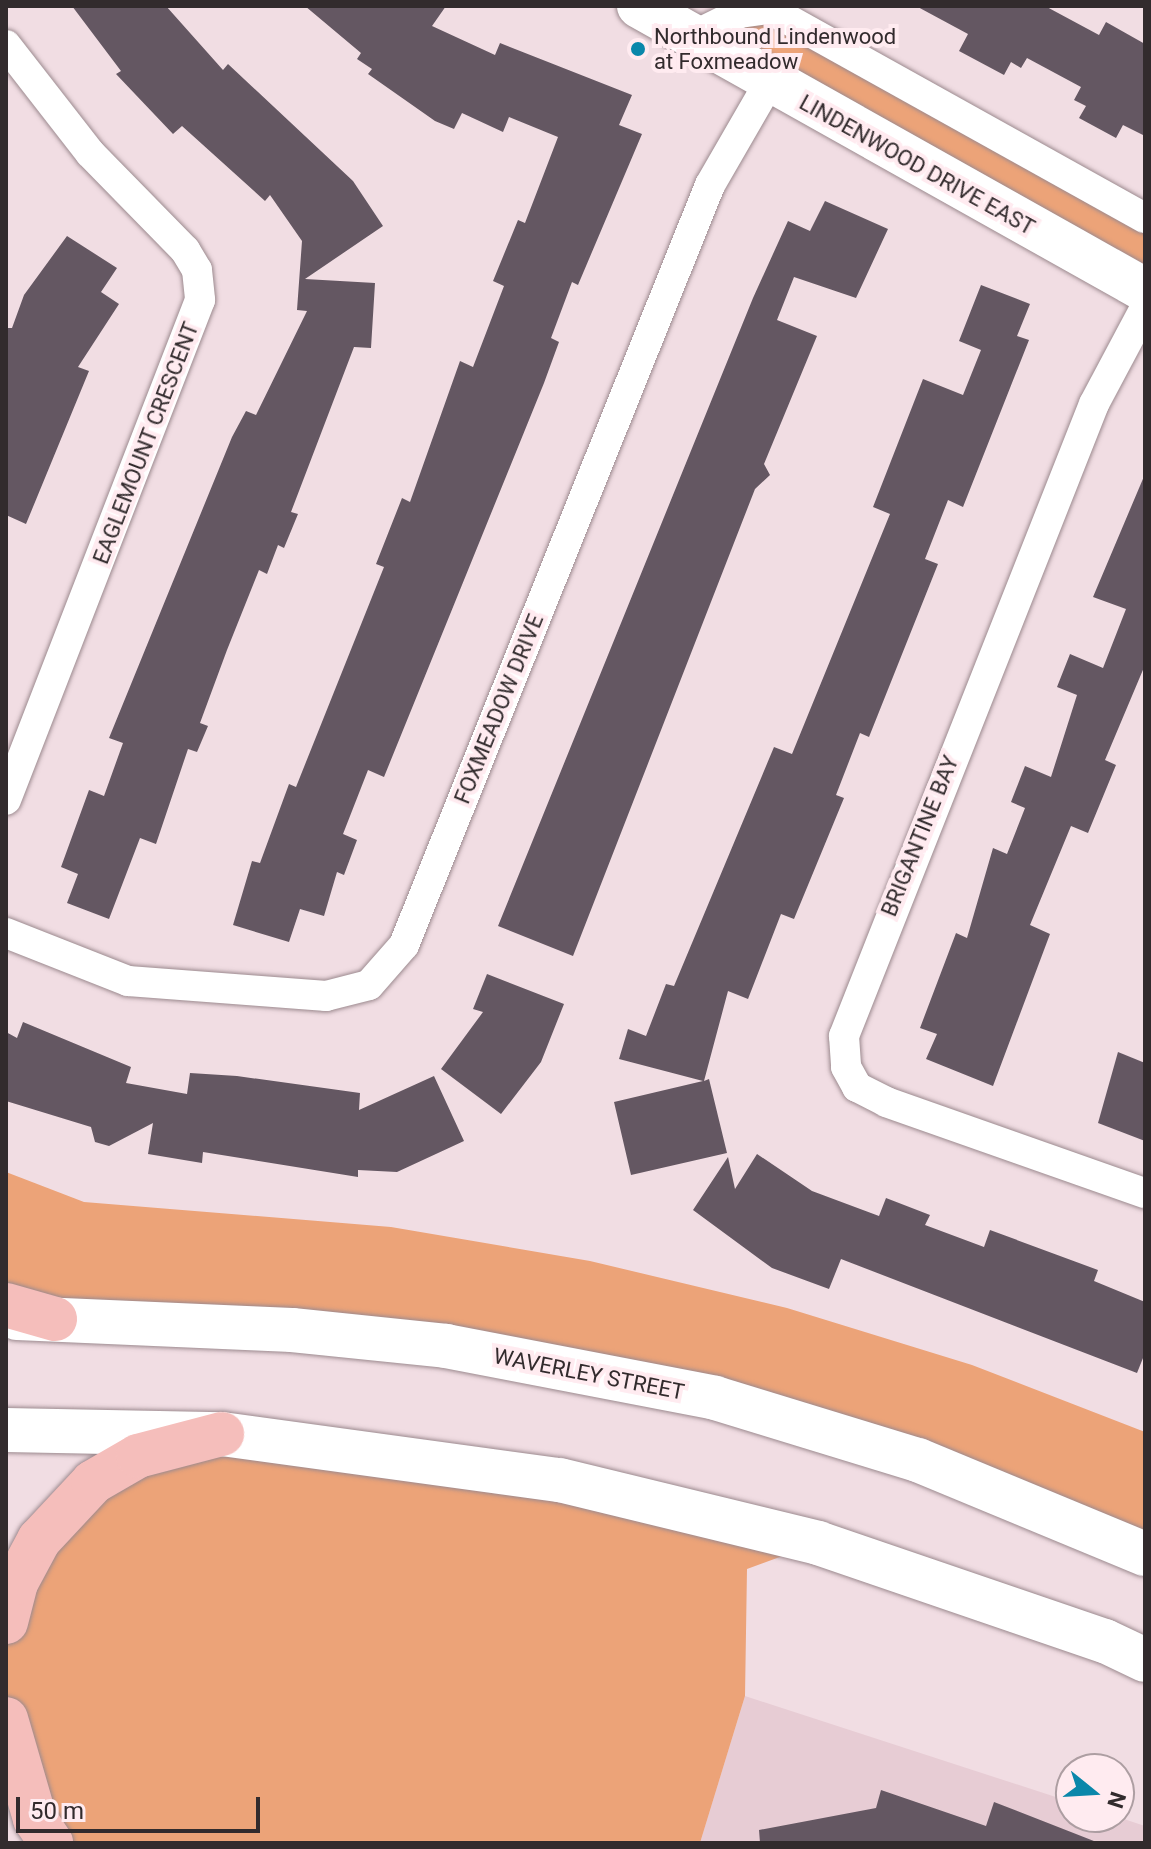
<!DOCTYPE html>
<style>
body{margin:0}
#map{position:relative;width:1151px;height:1849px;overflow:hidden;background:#f1dde3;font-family:Roboto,sans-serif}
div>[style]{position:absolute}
.built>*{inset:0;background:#e7ccd4}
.green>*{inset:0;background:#eca378}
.building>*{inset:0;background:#645762}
.roads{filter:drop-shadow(0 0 2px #9c8a8f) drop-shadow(0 0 2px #9c8a8f)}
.street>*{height:30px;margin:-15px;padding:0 15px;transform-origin:15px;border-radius:15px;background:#fff}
.secondary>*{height:44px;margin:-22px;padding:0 22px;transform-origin:22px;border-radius:22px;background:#fff}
.primary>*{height:44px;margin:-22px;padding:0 22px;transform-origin:22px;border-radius:22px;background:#f5bebb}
.dots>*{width:22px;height:22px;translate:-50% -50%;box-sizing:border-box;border:4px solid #ffebf0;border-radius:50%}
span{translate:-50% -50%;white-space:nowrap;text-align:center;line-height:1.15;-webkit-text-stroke:8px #ffebf0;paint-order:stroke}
.poi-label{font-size:22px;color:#322b2d}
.left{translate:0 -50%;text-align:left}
.street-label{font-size:22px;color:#322b2d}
.frame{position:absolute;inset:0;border:8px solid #322b2d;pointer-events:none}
.north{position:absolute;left:1055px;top:1753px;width:80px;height:80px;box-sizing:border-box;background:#ffebf0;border:2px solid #ad9ea2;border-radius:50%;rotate:108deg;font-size:22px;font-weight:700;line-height:32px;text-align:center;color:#322b2d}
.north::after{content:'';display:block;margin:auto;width:28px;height:36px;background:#0a87aa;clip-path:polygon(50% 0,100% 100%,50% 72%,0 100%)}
.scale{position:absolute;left:16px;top:1797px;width:244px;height:36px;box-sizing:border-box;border:4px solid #322b2d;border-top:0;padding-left:10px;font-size:24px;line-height:28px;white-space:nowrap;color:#322b2d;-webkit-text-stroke:6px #ffebf0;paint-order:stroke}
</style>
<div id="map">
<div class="built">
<div style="clip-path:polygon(745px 1696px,1071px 1802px,1071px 1817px,1118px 1817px,1145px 1826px,1145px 1843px,700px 1843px)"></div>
</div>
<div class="green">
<div style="clip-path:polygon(769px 9px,1145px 218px,1145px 290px,691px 37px)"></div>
<div style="clip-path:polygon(6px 1172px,84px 1202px,391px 1227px,590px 1261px,787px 1308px,972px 1365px,1145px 1432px,1145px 1554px,715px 1398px,6px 1305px)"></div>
<div style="clip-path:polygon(222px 1434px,818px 1543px,747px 1569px,745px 1696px,700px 1843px,51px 1843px,6px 1719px,6px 1622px,75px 1497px)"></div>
</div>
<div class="building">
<div style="clip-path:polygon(72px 6px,166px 6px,223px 70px,228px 64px,353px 181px,383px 226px,305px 279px,375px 283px,371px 348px,354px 347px,291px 512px,298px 514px,284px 548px,278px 545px,267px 574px,259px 570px,227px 650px,200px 723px,208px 726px,197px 752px,188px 749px,156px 844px,140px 838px,109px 919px,67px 903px,78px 874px,61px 867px,89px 790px,104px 796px,123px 743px,109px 738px,232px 437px,246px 411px,256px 415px,307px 311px,297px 310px,302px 241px,270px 195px,265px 201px,182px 126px,173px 134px,116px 74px,121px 71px)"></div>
<div style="clip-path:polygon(305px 6px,446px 6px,432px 26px,495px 55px,500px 43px,632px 95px,619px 125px,642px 134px,578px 285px,572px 282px,551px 338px,559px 342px,544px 383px,384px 777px,368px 770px,343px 834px,357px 840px,344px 875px,337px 872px,324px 916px,300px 909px,289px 942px,233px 925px,252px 861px,260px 863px,289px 784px,296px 787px,384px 567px,376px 564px,402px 498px,410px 502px,460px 361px,473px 367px,504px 286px,493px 281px,518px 220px,525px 223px,558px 137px,509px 117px,503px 132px,462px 113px,454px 129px,435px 121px,368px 74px,372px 69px,357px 59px,361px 53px)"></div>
<div style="clip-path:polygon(916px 6px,1045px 6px,1099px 35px,1106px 22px,1145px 44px,1145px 136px,1123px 125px,1116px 138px,1079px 118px,1086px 106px,1074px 100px,1081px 87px,1027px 58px,1021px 68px,1011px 62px,1004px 75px,959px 51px,968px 34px)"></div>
<div style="clip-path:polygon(825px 201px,888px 229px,856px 298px,794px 277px,777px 320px,817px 336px,764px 464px,770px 475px,755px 489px,573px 956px,498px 926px,753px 298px,788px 221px,810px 231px)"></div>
<div style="clip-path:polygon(67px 236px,117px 268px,101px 292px,119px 304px,78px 367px,89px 371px,26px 524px,6px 515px,6px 328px,12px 328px,24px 295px)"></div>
<div style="clip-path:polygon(981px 285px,1030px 304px,1017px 336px,1029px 340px,963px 507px,948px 500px,925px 559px,938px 564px,869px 737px,860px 733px,836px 795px,844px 798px,794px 919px,781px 914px,748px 999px,728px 991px,704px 1081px,709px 1079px,727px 1153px,631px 1175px,614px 1102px,703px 1081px,619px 1059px,628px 1029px,646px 1036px,666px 984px,674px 986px,774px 747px,792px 754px,890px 514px,873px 507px,923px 379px,963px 395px,981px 350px,959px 341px)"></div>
<div style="clip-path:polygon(1145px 474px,1145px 665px,1105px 760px,1116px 765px,1088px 833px,1071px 826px,1030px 925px,1050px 934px,993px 1086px,926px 1059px,937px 1034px,920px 1028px,956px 933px,967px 938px,993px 848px,1007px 854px,1025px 808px,1011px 802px,1025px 766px,1051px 777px,1077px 695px,1057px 687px,1070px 654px,1103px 668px,1126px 609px,1093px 597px)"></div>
<div style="clip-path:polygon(487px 974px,564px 1004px,541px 1062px,501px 1114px,441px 1069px,483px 1012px,473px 1009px)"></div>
<div style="clip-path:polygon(23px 1022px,131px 1067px,126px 1083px,187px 1094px,190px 1073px,237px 1076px,360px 1093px,359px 1110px,434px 1076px,464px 1141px,397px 1172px,358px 1170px,358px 1177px,203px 1152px,202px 1163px,148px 1154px,153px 1123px,109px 1146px,95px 1142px,91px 1127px,6px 1101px,6px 1032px,17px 1038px)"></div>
<div style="clip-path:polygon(1118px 1052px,1145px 1063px,1145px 1141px,1098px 1123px)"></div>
<div style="clip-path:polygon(757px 1154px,812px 1191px,879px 1216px,886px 1198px,930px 1215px,925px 1225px,984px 1247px,990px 1230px,1098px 1270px,1094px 1281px,1145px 1302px,1145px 1353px,1137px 1373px,841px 1259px,829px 1289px,772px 1268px,693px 1210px,728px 1157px,735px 1189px)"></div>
<div style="clip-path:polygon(881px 1790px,986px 1826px,994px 1802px,1099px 1843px,760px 1843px,759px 1830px,876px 1808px)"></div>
</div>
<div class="roads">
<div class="street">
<div style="left:691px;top:37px;width:55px;rotate:-26.1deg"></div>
<div style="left:740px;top:13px;width:29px;rotate:-8deg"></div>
<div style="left:769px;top:9px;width:430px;rotate:29.1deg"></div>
<div style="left:6px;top:45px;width:137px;rotate:52.1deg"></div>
<div style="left:90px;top:153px;width:136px;rotate:45.6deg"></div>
<div style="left:185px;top:250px;width:23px;rotate:59deg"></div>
<div style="left:197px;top:270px;width:30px;rotate:84deg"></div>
<div style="left:200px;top:300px;width:536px;rotate:111.21deg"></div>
<div style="left:1145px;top:308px;width:109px;rotate:118deg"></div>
<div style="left:1094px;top:404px;width:680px;rotate:111.58deg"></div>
<div style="left:844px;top:1036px;width:31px;rotate:86deg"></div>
<div style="left:846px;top:1067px;width:23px;rotate:61deg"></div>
<div style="left:857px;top:1087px;width:33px;rotate:27deg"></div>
<div style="left:886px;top:1102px;width:275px;rotate:19.4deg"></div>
<div style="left:6px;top:933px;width:131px;rotate:21.5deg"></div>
<div style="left:128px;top:981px;width:199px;rotate:4.3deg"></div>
<div style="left:326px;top:996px;width:44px;rotate:-14.3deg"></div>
<div style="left:369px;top:985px;width:53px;rotate:-48.8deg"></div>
<div style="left:404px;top:945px;width:819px;rotate:-68.07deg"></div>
<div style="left:710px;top:185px;width:118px;rotate:-60deg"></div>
</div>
<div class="secondary">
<div style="left:639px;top:6px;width:580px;rotate:29.3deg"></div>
<div style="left:17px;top:1318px;width:275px;rotate:2.5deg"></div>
<div style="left:292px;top:1330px;width:155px;rotate:5.9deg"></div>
<div style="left:446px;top:1346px;width:274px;rotate:10.9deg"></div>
<div style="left:715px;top:1398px;width:212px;rotate:17deg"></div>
<div style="left:918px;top:1460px;width:246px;rotate:22.5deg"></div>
<div style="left:6px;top:1430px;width:216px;rotate:1.1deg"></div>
<div style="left:222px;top:1434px;width:341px;rotate:7.8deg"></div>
<div style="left:560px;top:1480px;width:266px;rotate:13.7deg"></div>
<div style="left:818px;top:1543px;width:303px;rotate:18.9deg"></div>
<div style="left:1105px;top:1641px;width:44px;rotate:25.4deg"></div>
</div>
<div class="primary">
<div style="left:6px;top:1305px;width:51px;rotate:15.9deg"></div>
<div style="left:6px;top:1622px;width:40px;rotate:-75.6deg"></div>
<div style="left:16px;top:1583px;width:49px;rotate:-61.9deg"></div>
<div style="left:39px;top:1540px;width:79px;rotate:-47deg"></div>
<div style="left:93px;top:1482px;width:52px;rotate:-30deg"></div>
<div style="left:138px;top:1456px;width:87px;rotate:-14.7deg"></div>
<div style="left:6px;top:1719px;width:104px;rotate:73.8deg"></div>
<div style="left:35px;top:1819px;width:29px;rotate:56deg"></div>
</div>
</div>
<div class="dots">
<div style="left:638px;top:49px;background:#0a87aa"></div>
</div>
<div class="poi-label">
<span class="left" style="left:654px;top:49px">Northbound Lindenwood<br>at Foxmeadow</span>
</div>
<div class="street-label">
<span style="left:917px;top:165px;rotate:29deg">LINDENWOOD DRIVE EAST</span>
<span style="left:146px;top:443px;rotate:-69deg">EAGLEMOUNT CRESCENT</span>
<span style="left:499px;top:709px;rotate:-68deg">FOXMEADOW DRIVE</span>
<span style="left:920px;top:836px;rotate:-68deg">BRIGANTINE BAY</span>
<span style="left:589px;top:1374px;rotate:11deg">WAVERLEY STREET</span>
</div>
<div class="frame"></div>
<div class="north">N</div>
<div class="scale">50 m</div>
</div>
